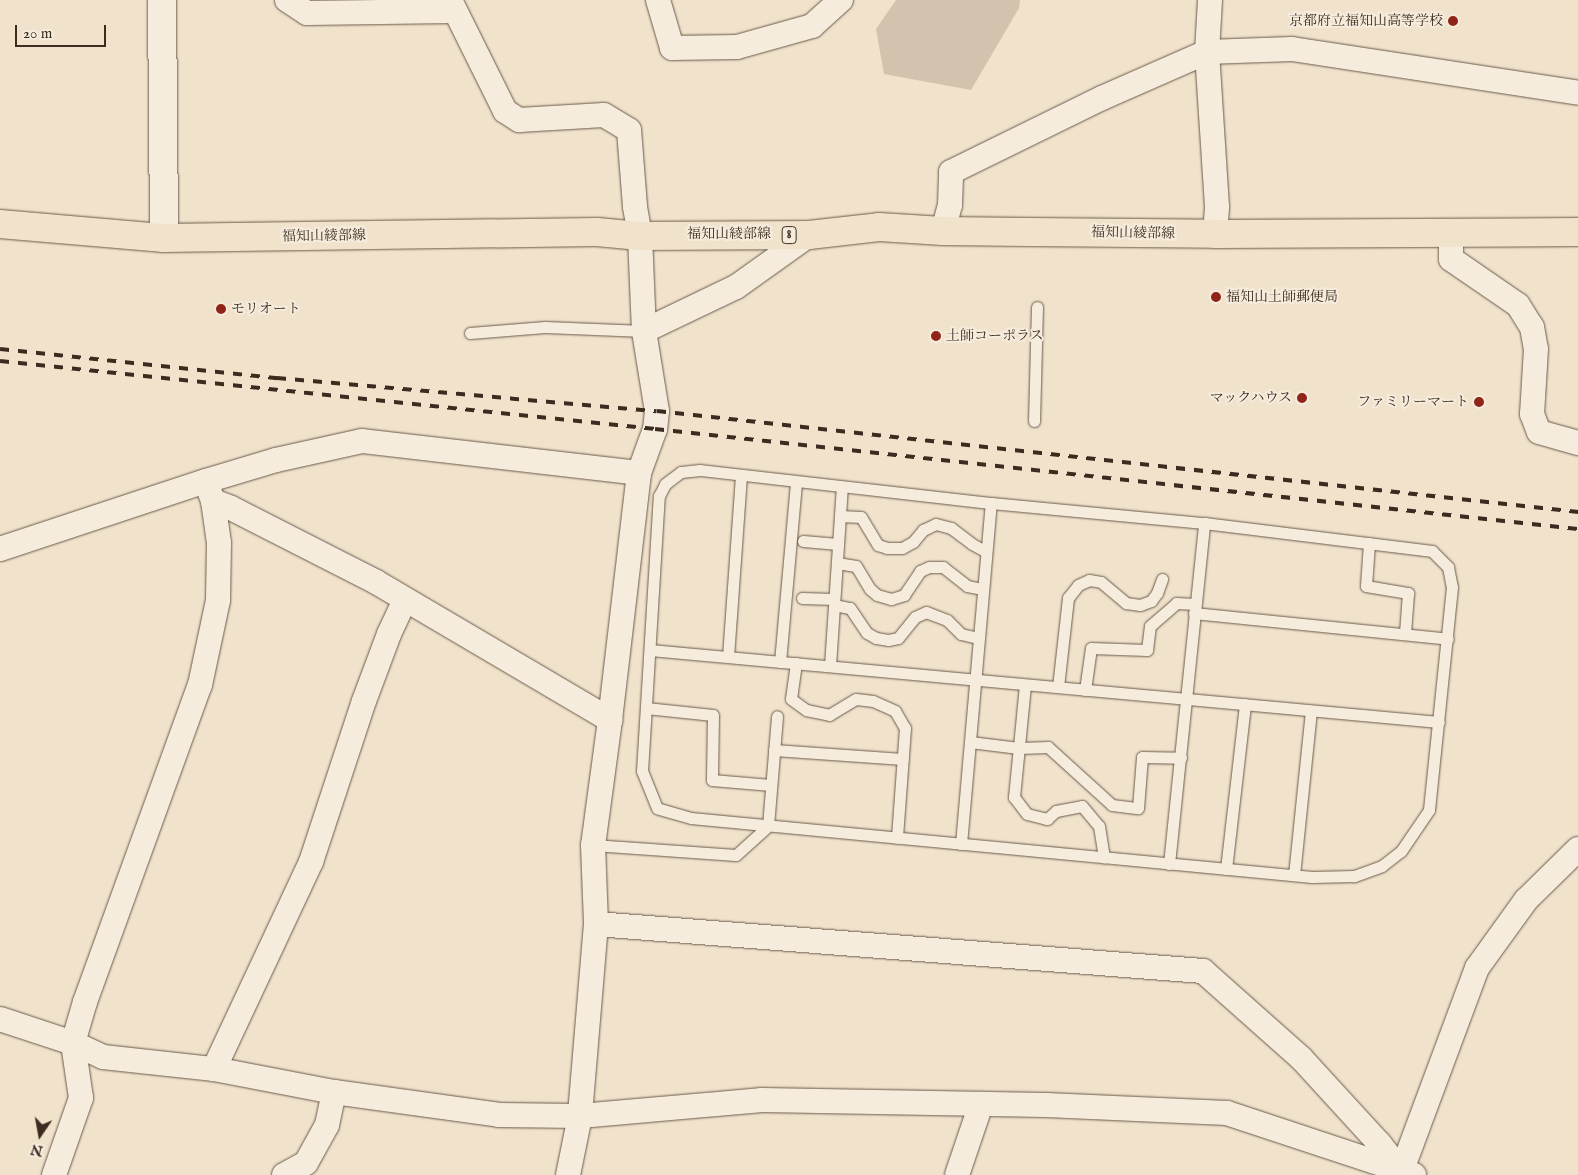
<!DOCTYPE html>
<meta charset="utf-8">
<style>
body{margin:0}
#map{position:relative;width:1578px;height:1175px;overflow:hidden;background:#f1e2cb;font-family:"IM FELL English","Noto Serif JP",serif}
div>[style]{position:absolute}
.green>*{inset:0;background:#d2c3ae}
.roads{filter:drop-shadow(0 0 1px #695a4b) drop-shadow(0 0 1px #695a4b)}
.lane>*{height:11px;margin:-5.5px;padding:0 5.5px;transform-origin:5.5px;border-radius:5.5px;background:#f6ecdd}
.street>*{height:24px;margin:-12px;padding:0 12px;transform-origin:12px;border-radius:12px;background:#f6ecdd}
.secondary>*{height:28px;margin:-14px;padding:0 14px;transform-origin:14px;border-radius:14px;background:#f6ecdd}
.primary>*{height:28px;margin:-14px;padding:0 14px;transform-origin:14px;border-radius:14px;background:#f1e2cb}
.rail>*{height:4px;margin-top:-2px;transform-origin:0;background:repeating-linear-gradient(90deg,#3c2c20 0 9px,transparent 0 18px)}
.dots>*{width:14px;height:14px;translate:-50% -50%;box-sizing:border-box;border:2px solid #f6ecdd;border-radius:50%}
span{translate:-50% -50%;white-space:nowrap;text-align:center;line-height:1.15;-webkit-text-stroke:4px #f6ecdd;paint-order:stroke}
.shield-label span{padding:1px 4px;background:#f6ecdd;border:1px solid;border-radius:4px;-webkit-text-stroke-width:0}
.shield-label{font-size:12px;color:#3c2c20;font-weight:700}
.poi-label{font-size:14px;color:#3c2c20}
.right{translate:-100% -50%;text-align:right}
.left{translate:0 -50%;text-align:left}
.street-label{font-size:14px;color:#3c2c20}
.north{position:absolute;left:15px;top:1110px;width:50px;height:50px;-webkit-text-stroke:4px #f6ecdd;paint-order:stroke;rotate:192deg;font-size:14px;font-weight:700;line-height:20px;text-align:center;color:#3c2c20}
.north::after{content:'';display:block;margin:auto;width:18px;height:22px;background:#3c2c20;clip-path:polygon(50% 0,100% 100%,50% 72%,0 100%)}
.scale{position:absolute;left:15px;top:25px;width:91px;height:22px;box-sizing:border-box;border:2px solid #3c2c20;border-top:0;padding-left:6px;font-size:15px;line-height:18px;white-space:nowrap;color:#3c2c20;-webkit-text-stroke:4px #f6ecdd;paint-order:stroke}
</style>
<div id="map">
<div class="green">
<div style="clip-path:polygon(896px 0,1020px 0,1019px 8px,971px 90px,884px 74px,876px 29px)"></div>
</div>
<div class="roads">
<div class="lane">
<div style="left:470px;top:333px;width:75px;rotate:-4.6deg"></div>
<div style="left:545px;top:327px;width:99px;rotate:2.3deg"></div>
<div style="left:1034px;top:421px;width:114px;rotate:-88.5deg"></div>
<div style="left:700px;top:470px;width:293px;rotate:6.5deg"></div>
<div style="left:991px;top:503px;width:214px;rotate:5.4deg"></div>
<div style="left:1204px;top:523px;width:230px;rotate:7deg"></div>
<div style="left:1432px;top:551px;width:23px;rotate:45deg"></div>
<div style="left:1448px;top:567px;width:20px;rotate:79deg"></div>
<div style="left:1452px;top:587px;width:224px;rotate:95.9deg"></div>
<div style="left:1429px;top:810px;width:50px;rotate:124.3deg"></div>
<div style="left:1401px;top:851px;width:24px;rotate:142deg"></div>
<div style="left:1382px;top:866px;width:30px;rotate:160deg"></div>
<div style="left:1354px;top:876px;width:42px;rotate:178.6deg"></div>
<div style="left:1312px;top:877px;width:624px;rotate:-174.57deg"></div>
<div style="left:691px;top:818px;width:35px;rotate:-164deg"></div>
<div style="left:657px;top:808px;width:40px;rotate:-112deg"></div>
<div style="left:642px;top:771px;width:276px;rotate:-86.5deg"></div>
<div style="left:659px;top:496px;width:13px;rotate:-63deg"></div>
<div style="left:665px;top:484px;width:20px;rotate:-37deg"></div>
<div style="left:681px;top:472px;width:19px;rotate:-6deg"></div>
<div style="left:840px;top:516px;width:21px;rotate:3deg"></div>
<div style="left:861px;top:517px;width:33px;rotate:59deg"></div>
<div style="left:878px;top:545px;width:9px;rotate:18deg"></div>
<div style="left:887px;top:548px;width:15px"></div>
<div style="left:902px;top:548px;width:13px;rotate:-29deg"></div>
<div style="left:913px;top:542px;width:16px;rotate:-50deg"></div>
<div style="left:923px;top:530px;width:14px;rotate:-25deg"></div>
<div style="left:936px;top:524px;width:16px;rotate:15deg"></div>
<div style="left:951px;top:528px;width:26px;rotate:37deg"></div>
<div style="left:972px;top:544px;width:15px;rotate:28deg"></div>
<div style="left:803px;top:541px;width:35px;rotate:5deg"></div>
<div style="left:1369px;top:543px;width:43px;rotate:94deg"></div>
<div style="left:1366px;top:586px;width:43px;rotate:9.5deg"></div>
<div style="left:1408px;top:593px;width:40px;rotate:94.3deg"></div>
<div style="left:837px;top:563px;width:19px;rotate:9deg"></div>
<div style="left:856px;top:566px;width:27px;rotate:59deg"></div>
<div style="left:870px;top:589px;width:9px;rotate:41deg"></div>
<div style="left:877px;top:595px;width:15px;rotate:16deg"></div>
<div style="left:891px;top:599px;width:14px;rotate:-17deg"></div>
<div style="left:904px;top:595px;width:29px;rotate:-56deg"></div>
<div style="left:920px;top:571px;width:10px;rotate:-24deg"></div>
<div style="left:929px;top:567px;width:14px"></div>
<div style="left:943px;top:567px;width:31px;rotate:38deg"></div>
<div style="left:967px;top:586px;width:15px;rotate:11deg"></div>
<div style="left:802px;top:598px;width:32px;rotate:2deg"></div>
<div style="left:834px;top:605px;width:16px;rotate:11deg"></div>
<div style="left:850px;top:608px;width:30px;rotate:56deg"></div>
<div style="left:867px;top:633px;width:10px;rotate:29deg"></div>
<div style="left:876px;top:638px;width:12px;rotate:9deg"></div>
<div style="left:888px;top:640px;width:10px;rotate:-11deg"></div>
<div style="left:898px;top:638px;width:27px;rotate:-51deg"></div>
<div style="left:915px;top:617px;width:12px;rotate:-24deg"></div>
<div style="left:926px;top:612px;width:22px;rotate:21deg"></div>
<div style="left:947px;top:620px;width:20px;rotate:45deg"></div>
<div style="left:961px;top:634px;width:17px;rotate:13deg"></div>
<div style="left:1194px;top:613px;width:255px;rotate:5.8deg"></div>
<div style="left:650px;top:650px;width:792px;rotate:5.21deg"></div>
<div style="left:728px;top:657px;width:181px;rotate:-85.9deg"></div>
<div style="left:780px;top:662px;width:181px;rotate:-84.9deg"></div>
<div style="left:796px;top:663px;width:36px;rotate:98deg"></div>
<div style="left:791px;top:699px;width:19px;rotate:36deg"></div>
<div style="left:806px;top:710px;width:24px;rotate:12deg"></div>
<div style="left:829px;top:715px;width:31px;rotate:-31deg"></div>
<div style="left:856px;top:699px;width:17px;rotate:7deg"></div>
<div style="left:873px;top:701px;width:24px;rotate:24deg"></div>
<div style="left:895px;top:711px;width:20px;rotate:60deg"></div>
<div style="left:905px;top:728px;width:110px;rotate:94.2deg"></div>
<div style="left:830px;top:666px;width:180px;rotate:-86.2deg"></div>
<div style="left:1025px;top:685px;width:113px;rotate:95.6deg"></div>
<div style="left:1014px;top:797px;width:21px;rotate:53deg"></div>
<div style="left:1027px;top:814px;width:21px;rotate:14deg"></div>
<div style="left:1047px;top:819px;width:12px;rotate:-42deg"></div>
<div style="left:1056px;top:811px;width:26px;rotate:-11deg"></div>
<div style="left:1082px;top:806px;width:26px;rotate:50deg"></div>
<div style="left:1099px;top:826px;width:32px;rotate:81deg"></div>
<div style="left:1058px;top:687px;width:90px;rotate:-83.6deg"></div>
<div style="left:1068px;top:598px;width:16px;rotate:-52deg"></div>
<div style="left:1078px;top:585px;width:12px;rotate:-24deg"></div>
<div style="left:1089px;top:580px;width:12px;rotate:9deg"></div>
<div style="left:1101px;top:582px;width:33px;rotate:40deg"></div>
<div style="left:1126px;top:603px;width:14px;rotate:8deg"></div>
<div style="left:1140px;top:605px;width:12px;rotate:-20deg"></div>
<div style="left:1151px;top:601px;width:10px;rotate:-53deg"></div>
<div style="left:1157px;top:593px;width:15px;rotate:-70deg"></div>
<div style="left:1085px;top:690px;width:42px;rotate:-81.9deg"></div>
<div style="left:1091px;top:648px;width:56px;rotate:2deg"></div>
<div style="left:1147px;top:650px;width:24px;rotate:-83deg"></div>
<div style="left:1150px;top:626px;width:35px;rotate:-41deg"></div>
<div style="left:1176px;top:603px;width:19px;rotate:3deg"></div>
<div style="left:646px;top:708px;width:67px;rotate:6deg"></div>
<div style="left:713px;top:715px;width:65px;rotate:90.9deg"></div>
<div style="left:712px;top:780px;width:59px;rotate:4.8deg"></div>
<div style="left:970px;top:742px;width:49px;rotate:7deg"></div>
<div style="left:1019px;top:748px;width:29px;rotate:-2deg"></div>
<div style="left:1048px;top:747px;width:86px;rotate:42.2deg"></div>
<div style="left:1112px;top:805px;width:26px;rotate:7deg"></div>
<div style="left:1138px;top:808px;width:51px;rotate:-85.5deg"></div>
<div style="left:1142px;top:757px;width:39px;rotate:1deg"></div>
<div style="left:774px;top:750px;width:129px;rotate:4deg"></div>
<div style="left:961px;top:844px;width:342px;rotate:-85deg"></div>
<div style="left:593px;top:845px;width:143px;rotate:4deg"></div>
<div style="left:736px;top:855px;width:43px;rotate:-42.2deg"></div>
<div style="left:768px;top:826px;width:110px;rotate:-85.3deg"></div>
<div style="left:1169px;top:864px;width:343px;rotate:-84.1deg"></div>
<div style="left:1226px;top:869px;width:166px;rotate:-83.4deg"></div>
<div style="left:1294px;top:875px;width:165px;rotate:-84.1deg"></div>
</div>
<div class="street">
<div style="left:287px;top:0;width:24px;rotate:33deg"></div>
<div style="left:307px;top:13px;width:148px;rotate:-0.8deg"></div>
<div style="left:450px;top:0;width:124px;rotate:63.6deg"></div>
<div style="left:505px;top:111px;width:17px;rotate:33deg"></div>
<div style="left:519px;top:120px;width:85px;rotate:-3.4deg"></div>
<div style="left:604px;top:115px;width:29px;rotate:31deg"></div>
<div style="left:629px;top:130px;width:77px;rotate:85.5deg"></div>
<div style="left:635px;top:207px;width:29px;rotate:80deg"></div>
<div style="left:640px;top:236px;width:95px;rotate:87.6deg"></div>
<div style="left:644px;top:331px;width:81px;rotate:80.8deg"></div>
<div style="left:657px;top:411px;width:18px;rotate:96deg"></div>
<div style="left:655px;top:429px;width:47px;rotate:110deg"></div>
<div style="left:639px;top:473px;width:249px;rotate:96.7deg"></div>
<div style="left:610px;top:720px;width:126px;rotate:97.7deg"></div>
<div style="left:593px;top:845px;width:79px;rotate:87.8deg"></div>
<div style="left:596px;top:924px;width:193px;rotate:94.8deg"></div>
<div style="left:580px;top:1116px;width:60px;rotate:101.5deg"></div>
<div style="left:658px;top:0;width:50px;rotate:73.7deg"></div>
<div style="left:672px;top:48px;width:65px;rotate:-0.9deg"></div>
<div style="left:737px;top:47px;width:78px;rotate:-15.6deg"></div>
<div style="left:812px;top:26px;width:39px;rotate:-42deg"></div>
<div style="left:1210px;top:0;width:52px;rotate:93.3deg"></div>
<div style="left:1207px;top:52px;width:155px;rotate:86.3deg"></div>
<div style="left:1217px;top:207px;width:27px;rotate:94deg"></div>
<div style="left:943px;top:231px;width:27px;rotate:-75deg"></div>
<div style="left:950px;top:205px;width:33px;rotate:-88deg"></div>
<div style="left:951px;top:172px;width:168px;rotate:-26.1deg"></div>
<div style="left:1102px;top:98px;width:115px;rotate:-23.7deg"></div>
<div style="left:1207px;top:52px;width:85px;rotate:-2deg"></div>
<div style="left:1292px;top:49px;width:289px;rotate:8.7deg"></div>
<div style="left:1451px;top:232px;width:27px;rotate:90deg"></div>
<div style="left:1451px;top:259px;width:81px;rotate:34.5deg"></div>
<div style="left:1518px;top:305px;width:26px;rotate:58deg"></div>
<div style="left:1532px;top:327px;width:22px;rotate:80deg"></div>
<div style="left:1536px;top:349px;width:65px;rotate:93.5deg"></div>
<div style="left:1532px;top:414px;width:19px;rotate:69deg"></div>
<div style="left:1539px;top:432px;width:41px;rotate:15.8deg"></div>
<div style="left:644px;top:331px;width:102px;rotate:-25.6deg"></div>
<div style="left:736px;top:287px;width:90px;rotate:-35.5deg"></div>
<div style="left:209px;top:490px;width:12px;rotate:70deg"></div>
<div style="left:213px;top:501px;width:19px;rotate:21deg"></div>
<div style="left:231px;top:508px;width:163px;rotate:27deg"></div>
<div style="left:376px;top:582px;width:272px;rotate:30.5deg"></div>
<div style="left:0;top:549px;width:217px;rotate:-18.3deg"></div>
<div style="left:206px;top:481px;width:73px;rotate:-16.7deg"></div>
<div style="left:276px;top:460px;width:88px;rotate:-12.5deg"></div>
<div style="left:362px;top:441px;width:279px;rotate:6.6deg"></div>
<div style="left:596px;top:924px;width:609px;rotate:4.43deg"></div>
<div style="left:1203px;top:971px;width:131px;rotate:41.6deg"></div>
<div style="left:1301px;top:1058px;width:115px;rotate:47.5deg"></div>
<div style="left:1379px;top:1143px;width:36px;rotate:52deg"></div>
<div style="left:0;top:1019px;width:77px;rotate:18.2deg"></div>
<div style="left:73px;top:1043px;width:33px;rotate:25deg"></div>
<div style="left:103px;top:1057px;width:112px;rotate:6.2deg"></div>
<div style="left:214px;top:1069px;width:122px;rotate:10.9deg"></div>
<div style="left:334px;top:1092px;width:167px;rotate:7.9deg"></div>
<div style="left:499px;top:1115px;width:81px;rotate:0.7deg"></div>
<div style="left:580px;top:1116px;width:183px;rotate:-5deg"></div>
<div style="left:762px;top:1100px;width:284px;rotate:1deg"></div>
<div style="left:1046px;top:1105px;width:181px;rotate:2.5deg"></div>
<div style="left:1227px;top:1113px;width:197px;rotate:18.3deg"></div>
<div style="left:214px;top:1069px;width:229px;rotate:-64.9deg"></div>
<div style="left:311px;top:862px;width:169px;rotate:-71.8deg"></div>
<div style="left:364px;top:701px;width:72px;rotate:-69.5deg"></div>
<div style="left:389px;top:634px;width:38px;rotate:-65deg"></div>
<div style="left:54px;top:1175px;width:82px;rotate:-70.7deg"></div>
<div style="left:81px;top:1098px;width:56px;rotate:-98.3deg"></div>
<div style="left:73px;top:1043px;width:43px;rotate:-73.7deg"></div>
<div style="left:85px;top:1002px;width:337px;rotate:-70.1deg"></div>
<div style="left:200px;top:685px;width:87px;rotate:-78deg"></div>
<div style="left:218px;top:600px;width:57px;rotate:-89deg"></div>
<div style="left:219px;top:543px;width:42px;rotate:-98.1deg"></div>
<div style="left:284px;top:1175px;width:25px;rotate:-29deg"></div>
<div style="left:306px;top:1163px;width:43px;rotate:-61.1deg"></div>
<div style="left:327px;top:1125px;width:34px;rotate:-78deg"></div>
<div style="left:957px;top:1175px;width:75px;rotate:-71.3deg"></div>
<div style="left:1400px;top:1175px;width:221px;rotate:-69.6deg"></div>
<div style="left:1477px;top:968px;width:84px;rotate:-54.2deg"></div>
<div style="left:1526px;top:900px;width:73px;rotate:-44.4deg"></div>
</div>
<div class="secondary">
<div style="left:162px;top:0;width:238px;rotate:89.5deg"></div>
</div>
<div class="primary">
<div style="left:0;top:224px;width:165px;rotate:4.9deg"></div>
<div style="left:164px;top:238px;width:433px;rotate:-0.8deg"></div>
<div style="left:597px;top:232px;width:43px;rotate:5.3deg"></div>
<div style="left:640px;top:236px;width:169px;rotate:-0.3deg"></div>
<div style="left:809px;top:235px;width:70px;rotate:-6.5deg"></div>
<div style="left:879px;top:227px;width:64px;rotate:3.6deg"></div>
<div style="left:943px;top:231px;width:272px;rotate:0.6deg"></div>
<div style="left:1215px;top:234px;width:363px;rotate:-0.3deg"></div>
</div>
</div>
<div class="rail">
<div style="left:0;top:349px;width:279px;rotate:6deg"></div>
<div style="left:277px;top:378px;width:381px;rotate:5deg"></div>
<div style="left:657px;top:411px;width:927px;rotate:6.26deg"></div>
<div style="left:0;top:361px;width:659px;rotate:5.93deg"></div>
<div style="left:655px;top:429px;width:928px;rotate:6.18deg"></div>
</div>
<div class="dots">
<div style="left:1453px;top:21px;background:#8f2418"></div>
<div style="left:1216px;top:297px;background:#8f2418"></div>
<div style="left:221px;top:309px;background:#8f2418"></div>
<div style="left:936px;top:336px;background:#8f2418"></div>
<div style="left:1302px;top:398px;background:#8f2418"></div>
<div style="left:1479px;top:402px;background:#8f2418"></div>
</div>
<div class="shield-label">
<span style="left:789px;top:235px">8</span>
</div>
<div class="poi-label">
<span class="right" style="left:1443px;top:21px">京都府立福知山高等学校</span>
<span class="left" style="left:1226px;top:297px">福知山土師郵便局</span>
<span class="left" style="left:231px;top:309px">モリオート</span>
<span class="left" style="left:946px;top:336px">土師コーポラス</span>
<span class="right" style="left:1292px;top:398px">マックハウス</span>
<span class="right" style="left:1469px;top:402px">ファミリーマート</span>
</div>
<div class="street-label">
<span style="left:1133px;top:233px;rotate:1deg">福知山綾部線</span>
<span style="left:729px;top:234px">福知山綾部線</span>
<span style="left:324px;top:236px;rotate:-1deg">福知山綾部線</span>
</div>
<div class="north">N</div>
<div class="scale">20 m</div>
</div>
